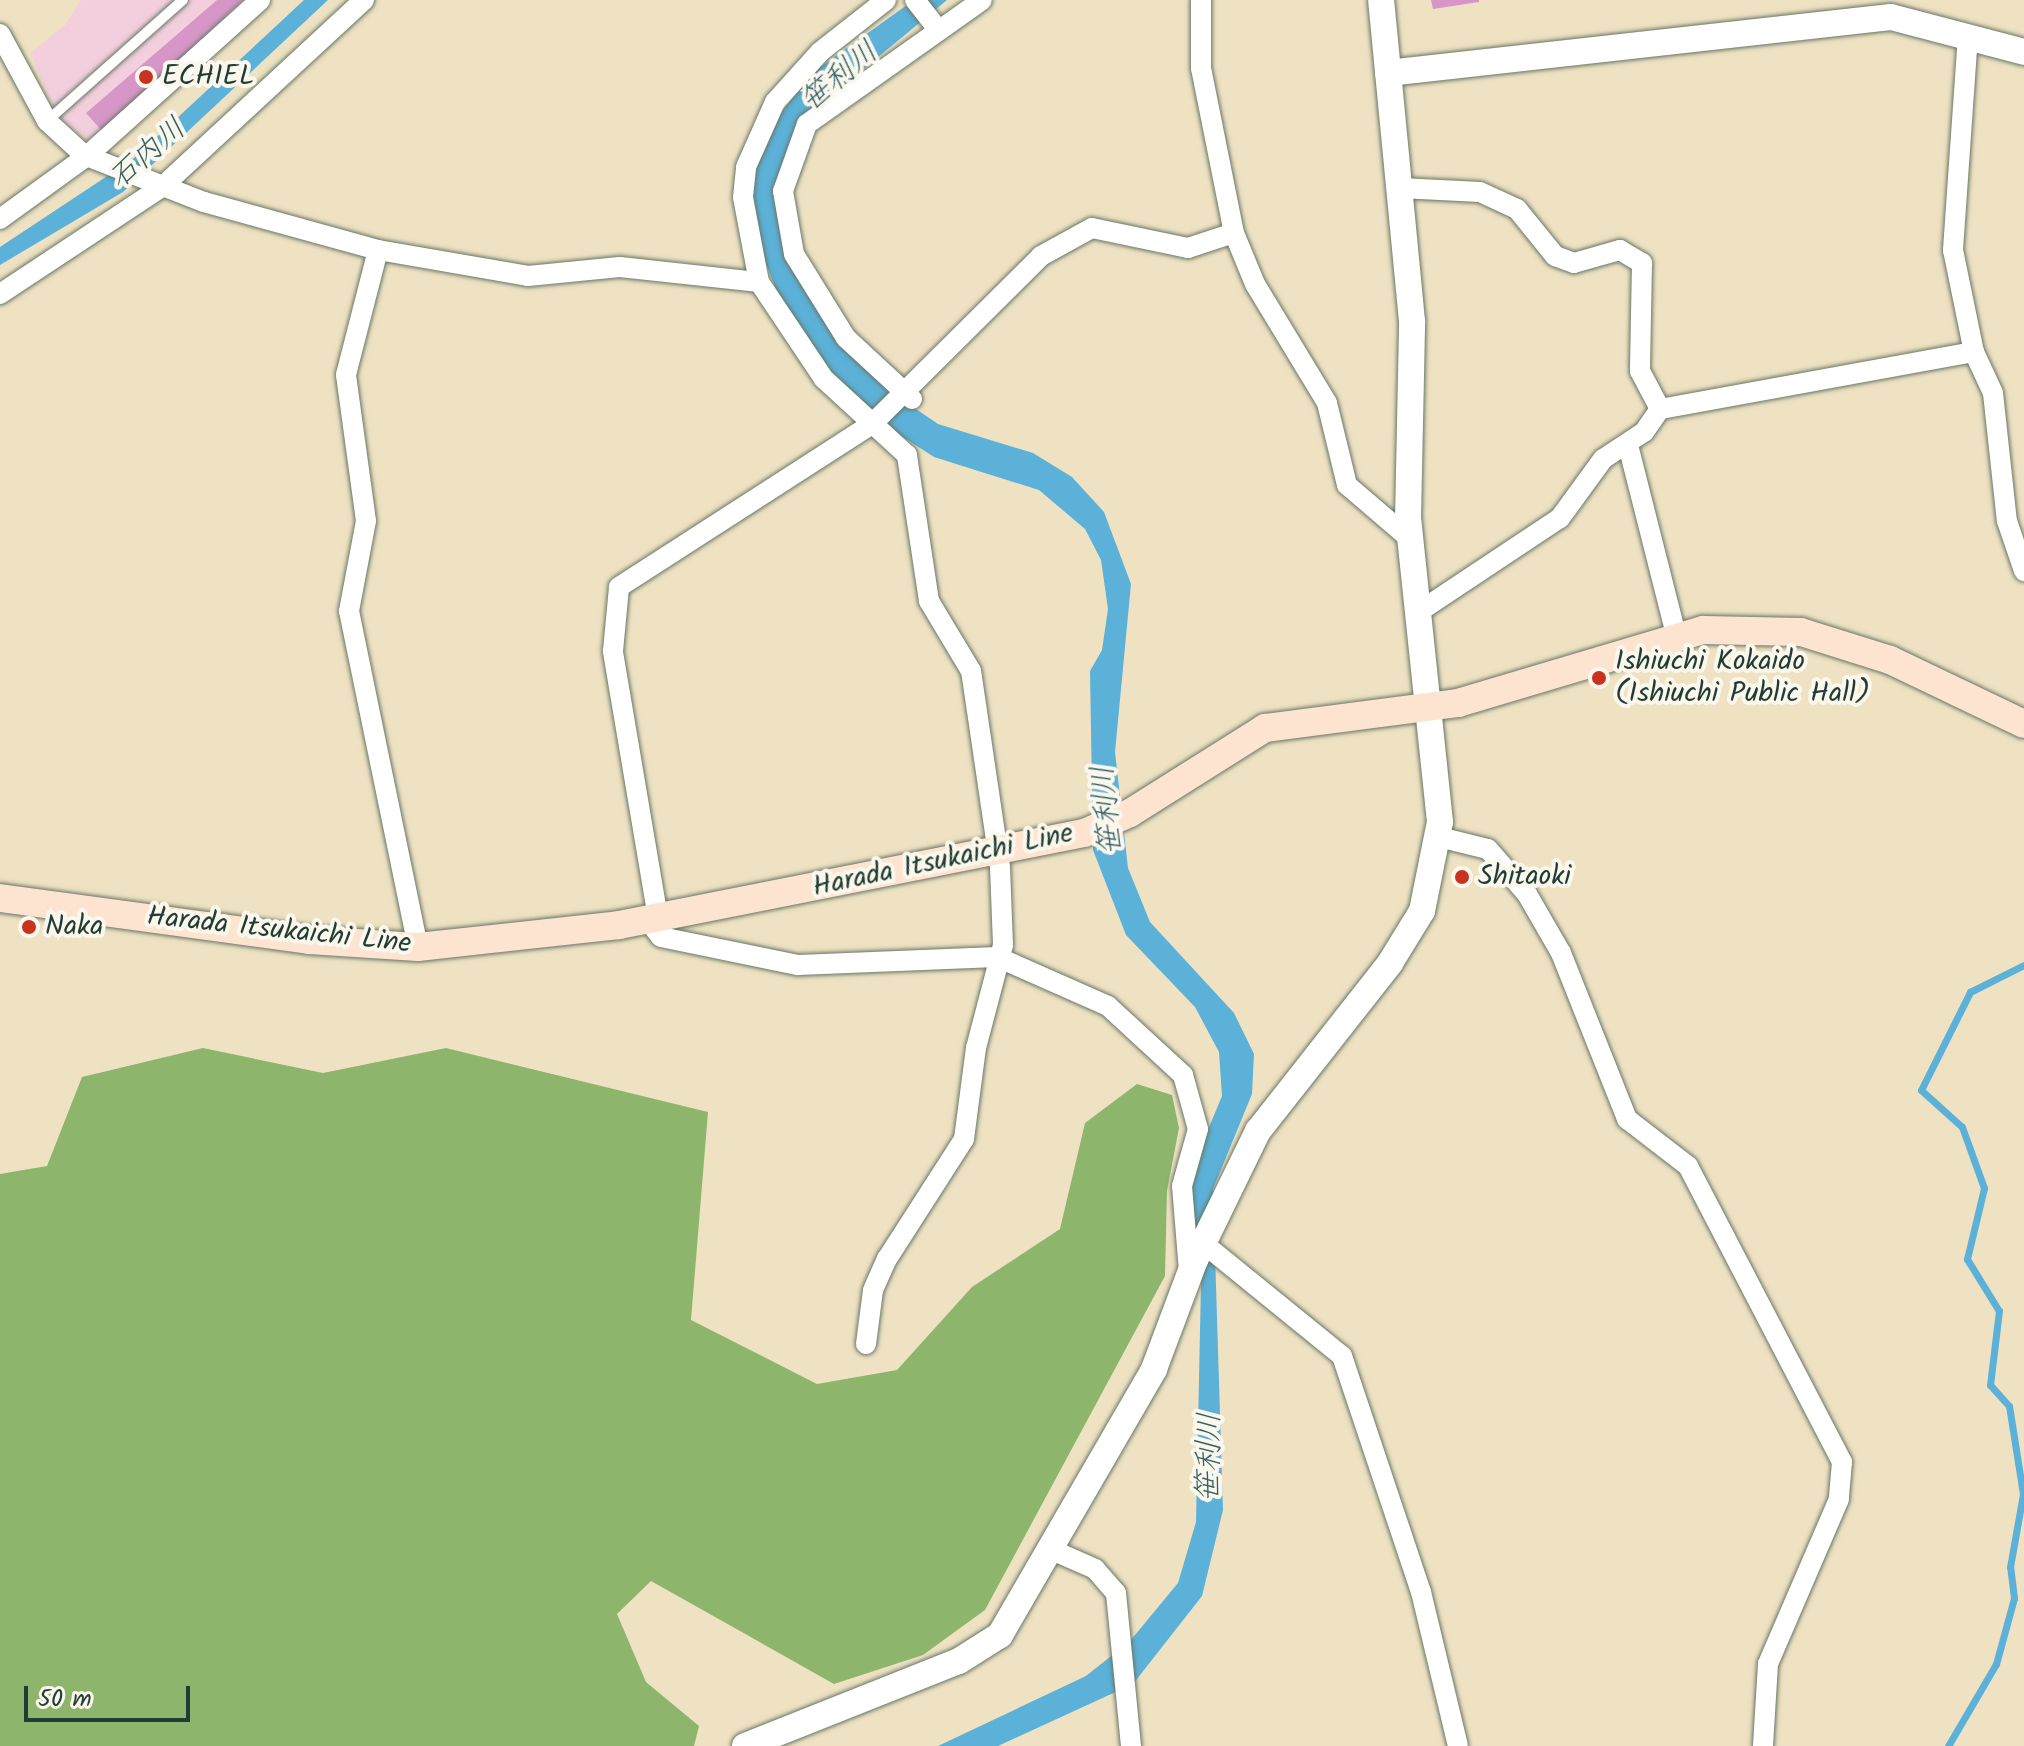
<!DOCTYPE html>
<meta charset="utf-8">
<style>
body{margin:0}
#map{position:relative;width:2024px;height:1746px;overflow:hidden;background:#efe2c3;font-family:Kalam,"Klee One",sans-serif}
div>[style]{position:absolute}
.built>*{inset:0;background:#f3cfde}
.forest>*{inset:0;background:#8db66c}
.water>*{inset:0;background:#5cb1d8}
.stream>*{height:7px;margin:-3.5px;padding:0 3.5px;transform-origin:3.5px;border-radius:3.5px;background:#5cb1d8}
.building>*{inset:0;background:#d696c7}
.roads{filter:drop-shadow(0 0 2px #687766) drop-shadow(0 0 2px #687766)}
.service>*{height:10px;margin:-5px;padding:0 5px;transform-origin:5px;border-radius:5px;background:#fff}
.minor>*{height:20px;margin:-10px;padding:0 10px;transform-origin:10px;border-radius:10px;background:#fff}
.tertiary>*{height:26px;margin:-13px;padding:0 13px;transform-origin:13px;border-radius:13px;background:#fff}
.secondary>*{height:28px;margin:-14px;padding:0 14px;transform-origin:14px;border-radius:14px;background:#fde4d0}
.dots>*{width:22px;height:22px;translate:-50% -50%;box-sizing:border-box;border:4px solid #fbf7ec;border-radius:50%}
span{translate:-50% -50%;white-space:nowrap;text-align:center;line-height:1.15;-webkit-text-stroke:8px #fbf7ec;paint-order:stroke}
.poi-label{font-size:28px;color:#1f3d34}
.left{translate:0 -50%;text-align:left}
.street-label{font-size:28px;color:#1f3d34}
.water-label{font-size:30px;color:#316065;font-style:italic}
.scale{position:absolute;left:24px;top:1686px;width:166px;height:36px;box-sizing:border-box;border:4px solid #1f3d34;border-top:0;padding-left:10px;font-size:24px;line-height:28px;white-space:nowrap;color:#1f3d34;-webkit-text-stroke:6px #fbf7ec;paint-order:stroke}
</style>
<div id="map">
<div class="built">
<div style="clip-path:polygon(81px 0,253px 0,90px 142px,58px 116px,30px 53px,65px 25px)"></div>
</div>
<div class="forest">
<div style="clip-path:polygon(203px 1048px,323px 1073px,446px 1048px,708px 1112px,691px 1320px,817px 1384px,897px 1370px,972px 1287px,1060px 1229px,1085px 1123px,1137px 1084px,1172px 1095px,1179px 1128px,1167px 1191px,1165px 1276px,985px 1610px,923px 1655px,834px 1684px,651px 1581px,617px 1614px,646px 1682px,699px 1726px,694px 1746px,0 1746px,0 1174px,47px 1166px,82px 1077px)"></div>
</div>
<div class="water">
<div style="clip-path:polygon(304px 0,328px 0,123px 192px,0 265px,0 247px,133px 159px)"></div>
<div style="clip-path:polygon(914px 0,947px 0,819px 106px,779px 223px,891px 392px,938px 424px,1033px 453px,1072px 477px,1104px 512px,1131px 584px,1115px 752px,1128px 868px,1150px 922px,1234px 1013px,1254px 1054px,1252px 1094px,1213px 1189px,1223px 1510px,1202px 1596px,1133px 1684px,998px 1746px,938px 1746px,1086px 1676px,1130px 1641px,1178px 1583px,1196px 1522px,1201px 1283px,1190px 1173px,1222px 1096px,1219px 1052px,1195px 1007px,1126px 935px,1093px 850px,1090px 671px,1102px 650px,1108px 609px,1101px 560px,1085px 529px,1039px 490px,934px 457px,889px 428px,828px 370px,780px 299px,756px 239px,752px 180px,771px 126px,812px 73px)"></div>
</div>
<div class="stream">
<div style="left:1948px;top:1746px;width:95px;rotate:-59.7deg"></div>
<div style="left:1996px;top:1664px;width:68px;rotate:-74.7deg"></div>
<div style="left:2014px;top:1598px;width:31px;rotate:-97deg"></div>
<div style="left:2010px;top:1567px;width:74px;rotate:-79.9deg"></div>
<div style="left:2023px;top:1494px;width:89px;rotate:-99deg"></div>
<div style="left:2009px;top:1406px;width:28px;rotate:-132deg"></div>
<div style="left:1990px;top:1385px;width:75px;rotate:-83.1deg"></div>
<div style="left:1999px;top:1311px;width:61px;rotate:-121.6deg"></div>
<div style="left:1967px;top:1259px;width:73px;rotate:-76.5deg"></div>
<div style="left:1984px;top:1188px;width:65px;rotate:-109.8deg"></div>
<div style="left:1962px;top:1127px;width:55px;rotate:-137.9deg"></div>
<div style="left:1921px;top:1090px;width:110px;rotate:-63.4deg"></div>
<div style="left:1970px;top:992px;width:60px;rotate:-26.6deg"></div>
</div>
<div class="building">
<div style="clip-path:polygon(217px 0,243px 0,103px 132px,86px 113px)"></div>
<div style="clip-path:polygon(1431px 0,1479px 0,1479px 2px,1433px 9px)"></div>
</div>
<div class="roads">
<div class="service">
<div style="left:47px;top:121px;width:182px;rotate:-41.7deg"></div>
</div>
<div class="minor">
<div style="left:915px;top:0;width:37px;rotate:52deg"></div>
<div style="left:1201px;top:0;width:68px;rotate:90deg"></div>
<div style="left:1201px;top:68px;width:168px;rotate:78.7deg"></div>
<div style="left:1234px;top:233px;width:55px;rotate:67.6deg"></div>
<div style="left:1255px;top:284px;width:139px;rotate:58.8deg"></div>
<div style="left:1327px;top:403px;width:84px;rotate:76.3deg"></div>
<div style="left:1347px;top:485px;width:83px;rotate:40.6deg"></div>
<div style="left:0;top:34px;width:99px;rotate:61.6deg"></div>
<div style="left:47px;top:121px;width:50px;rotate:42.6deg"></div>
<div style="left:84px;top:155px;width:129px;rotate:21.4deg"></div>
<div style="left:204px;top:202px;width:180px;rotate:15.4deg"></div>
<div style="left:378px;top:250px;width:152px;rotate:9.8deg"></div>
<div style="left:528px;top:276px;width:92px;rotate:-5.6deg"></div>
<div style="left:620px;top:267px;width:140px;rotate:6.2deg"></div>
<div style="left:1968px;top:35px;width:216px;rotate:94deg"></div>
<div style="left:1953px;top:250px;width:104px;rotate:78.4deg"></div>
<div style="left:1974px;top:352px;width:45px;rotate:65.1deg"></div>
<div style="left:1993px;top:393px;width:129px;rotate:83.8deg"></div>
<div style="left:2007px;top:521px;width:53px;rotate:71.2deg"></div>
<div style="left:1400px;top:188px;width:80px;rotate:2.9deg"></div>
<div style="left:1480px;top:192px;width:41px;rotate:24.7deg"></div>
<div style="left:1517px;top:209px;width:60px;rotate:51deg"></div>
<div style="left:1555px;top:256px;width:20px;rotate:20deg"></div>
<div style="left:1574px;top:263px;width:48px;rotate:-15.8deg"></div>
<div style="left:1620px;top:250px;width:26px;rotate:31deg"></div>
<div style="left:1642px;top:263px;width:108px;rotate:91.1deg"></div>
<div style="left:1640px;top:371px;width:43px;rotate:62.2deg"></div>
<div style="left:0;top:219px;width:107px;rotate:-35.9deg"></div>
<div style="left:87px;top:156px;width:233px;rotate:-42deg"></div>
<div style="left:378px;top:250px;width:129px;rotate:104.4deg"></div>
<div style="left:346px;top:375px;width:147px;rotate:82.2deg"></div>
<div style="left:366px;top:521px;width:92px;rotate:100.7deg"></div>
<div style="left:349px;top:611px;width:343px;rotate:78.4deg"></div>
<div style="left:0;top:294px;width:196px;rotate:-33.5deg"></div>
<div style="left:163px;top:186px;width:274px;rotate:-42.8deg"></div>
<div style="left:912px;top:399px;width:90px;rotate:-137.3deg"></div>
<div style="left:846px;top:338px;width:99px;rotate:-121.8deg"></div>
<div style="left:794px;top:254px;width:64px;rotate:-99.9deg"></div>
<div style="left:783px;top:191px;width:71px;rotate:-70.3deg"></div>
<div style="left:807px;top:124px;width:214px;rotate:-35.3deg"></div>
<div style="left:1628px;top:445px;width:199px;rotate:75.8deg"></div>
<div style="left:1420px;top:611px;width:168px;rotate:-33.6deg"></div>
<div style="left:1560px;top:518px;width:73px;rotate:-53.9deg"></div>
<div style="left:1603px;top:459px;width:49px;rotate:-33.4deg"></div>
<div style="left:1644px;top:432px;width:28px;rotate:-55deg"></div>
<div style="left:1660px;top:409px;width:319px;rotate:-10.3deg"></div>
<div style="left:1439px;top:837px;width:50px;rotate:13.8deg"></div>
<div style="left:1488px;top:849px;width:60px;rotate:49.1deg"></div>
<div style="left:1527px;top:894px;width:68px;rotate:60deg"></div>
<div style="left:1561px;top:953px;width:179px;rotate:68.3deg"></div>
<div style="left:1627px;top:1119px;width:77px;rotate:37.6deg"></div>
<div style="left:1688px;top:1166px;width:334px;rotate:62.5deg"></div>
<div style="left:1842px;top:1462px;width:37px;rotate:95deg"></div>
<div style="left:1839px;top:1499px;width:180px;rotate:113.3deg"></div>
<div style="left:1768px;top:1664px;width:82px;rotate:93.5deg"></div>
<div style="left:658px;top:918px;width:271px;rotate:-99.6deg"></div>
<div style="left:613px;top:651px;width:64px;rotate:-84.6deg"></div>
<div style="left:619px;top:587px;width:301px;rotate:-32.8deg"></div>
<div style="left:872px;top:424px;width:238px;rotate:-44.8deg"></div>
<div style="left:1041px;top:256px;width:58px;rotate:-28.8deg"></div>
<div style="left:1092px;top:228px;width:98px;rotate:11.8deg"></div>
<div style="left:1188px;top:248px;width:48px;rotate:-18.1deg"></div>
<div style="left:648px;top:920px;width:21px;rotate:53deg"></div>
<div style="left:661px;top:937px;width:140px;rotate:11.6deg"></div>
<div style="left:798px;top:965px;width:199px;rotate:-2.3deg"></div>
<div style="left:997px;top:957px;width:121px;rotate:23.8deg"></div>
<div style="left:1108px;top:1006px;width:102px;rotate:42.6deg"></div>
<div style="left:1183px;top:1075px;width:56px;rotate:74.5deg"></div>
<div style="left:1198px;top:1129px;width:59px;rotate:105.7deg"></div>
<div style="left:1182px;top:1186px;width:85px;rotate:85.3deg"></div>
<div style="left:1203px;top:1243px;width:179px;rotate:39.1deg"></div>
<div style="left:1342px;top:1356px;width:249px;rotate:71.5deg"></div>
<div style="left:1421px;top:1592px;width:158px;rotate:76.5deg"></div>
<div style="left:866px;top:1344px;width:54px;rotate:-82.6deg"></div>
<div style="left:873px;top:1290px;width:34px;rotate:-66deg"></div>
<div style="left:887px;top:1259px;width:143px;rotate:-57.3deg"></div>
<div style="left:964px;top:1139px;width:92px;rotate:-82.5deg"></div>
<div style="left:976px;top:1048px;width:106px;rotate:-75.3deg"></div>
<div style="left:1003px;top:945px;width:78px;rotate:-92.2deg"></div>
<div style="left:1000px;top:867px;width:198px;rotate:-98.4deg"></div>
<div style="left:971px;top:671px;width:82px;rotate:-121deg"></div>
<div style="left:929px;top:601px;width:148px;rotate:-98.6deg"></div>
<div style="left:907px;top:455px;width:113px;rotate:-137.5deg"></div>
<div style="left:824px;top:379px;width:117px;rotate:-123.8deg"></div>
<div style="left:759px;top:282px;width:86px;rotate:-100.7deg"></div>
<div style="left:743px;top:197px;width:30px;rotate:-84deg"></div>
<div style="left:746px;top:167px;width:71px;rotate:-66deg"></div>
<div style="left:775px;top:102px;width:67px;rotate:-48deg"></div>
<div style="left:820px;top:52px;width:84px;rotate:-38.2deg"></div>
<div style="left:1052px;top:1550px;width:47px;rotate:23.8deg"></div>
<div style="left:1095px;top:1569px;width:32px;rotate:49deg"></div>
<div style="left:1116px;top:1593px;width:154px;rotate:84.4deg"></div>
</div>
<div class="tertiary">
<div style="left:1388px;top:73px;width:506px;rotate:-6.35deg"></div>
<div style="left:1891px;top:17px;width:138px;rotate:14.7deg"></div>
<div style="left:745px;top:1746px;width:230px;rotate:-21.7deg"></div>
<div style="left:959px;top:1661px;width:49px;rotate:-32.4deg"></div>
<div style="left:1000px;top:1635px;width:307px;rotate:-59.9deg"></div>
<div style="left:1154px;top:1369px;width:116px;rotate:-69.4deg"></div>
<div style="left:1195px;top:1260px;width:144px;rotate:-64deg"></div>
<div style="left:1258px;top:1131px;width:214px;rotate:-51.8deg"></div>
<div style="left:1390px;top:963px;width:61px;rotate:-58.4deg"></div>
<div style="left:1422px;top:911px;width:91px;rotate:-78.6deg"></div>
<div style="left:1440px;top:822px;width:305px;rotate:-96deg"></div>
<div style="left:1408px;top:519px;width:198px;rotate:-88.8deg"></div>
<div style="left:1412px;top:321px;width:322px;rotate:-95.5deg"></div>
</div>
<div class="secondary">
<div style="left:0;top:898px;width:312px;rotate:7.7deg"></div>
<div style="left:309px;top:940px;width:109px;rotate:3.7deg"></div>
<div style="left:418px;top:947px;width:202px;rotate:-6.2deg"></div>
<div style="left:619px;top:925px;width:474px;rotate:-11.2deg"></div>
<div style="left:1084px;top:833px;width:50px;rotate:-23.5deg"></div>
<div style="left:1130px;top:813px;width:160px;rotate:-32.2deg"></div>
<div style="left:1265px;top:728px;width:195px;rotate:-7.4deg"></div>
<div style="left:1458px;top:703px;width:256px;rotate:-16.6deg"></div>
<div style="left:1703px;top:630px;width:98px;rotate:1.2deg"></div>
<div style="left:1801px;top:632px;width:93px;rotate:17.5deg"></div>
<div style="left:1890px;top:660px;width:148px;rotate:25.5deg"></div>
</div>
</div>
<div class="dots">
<div style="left:146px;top:77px;background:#c8321e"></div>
<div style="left:1599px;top:678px;background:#c8321e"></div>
<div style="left:1462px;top:877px;background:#c8321e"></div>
<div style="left:29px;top:927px;background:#c8321e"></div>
</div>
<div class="poi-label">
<span class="left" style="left:162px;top:77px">ECHIEL</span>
<span class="left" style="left:1615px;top:678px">Ishiuchi Kokaido<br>(Ishiuchi Public Hall)</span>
<span class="left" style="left:1478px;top:877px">Shitaoki</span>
<span class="left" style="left:45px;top:927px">Naka</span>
</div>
<div class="street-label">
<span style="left:943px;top:861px;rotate:-12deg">Harada Itsukaichi Line</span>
<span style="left:279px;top:931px;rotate:6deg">Harada Itsukaichi Line</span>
</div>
<div class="water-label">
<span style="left:840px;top:77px;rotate:-40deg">笹利川</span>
<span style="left:148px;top:154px;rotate:-41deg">石内川</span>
<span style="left:1108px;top:810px;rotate:-96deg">笹利川</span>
<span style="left:1210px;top:1457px;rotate:-89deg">笹利川</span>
</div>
<div class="scale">50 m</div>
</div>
